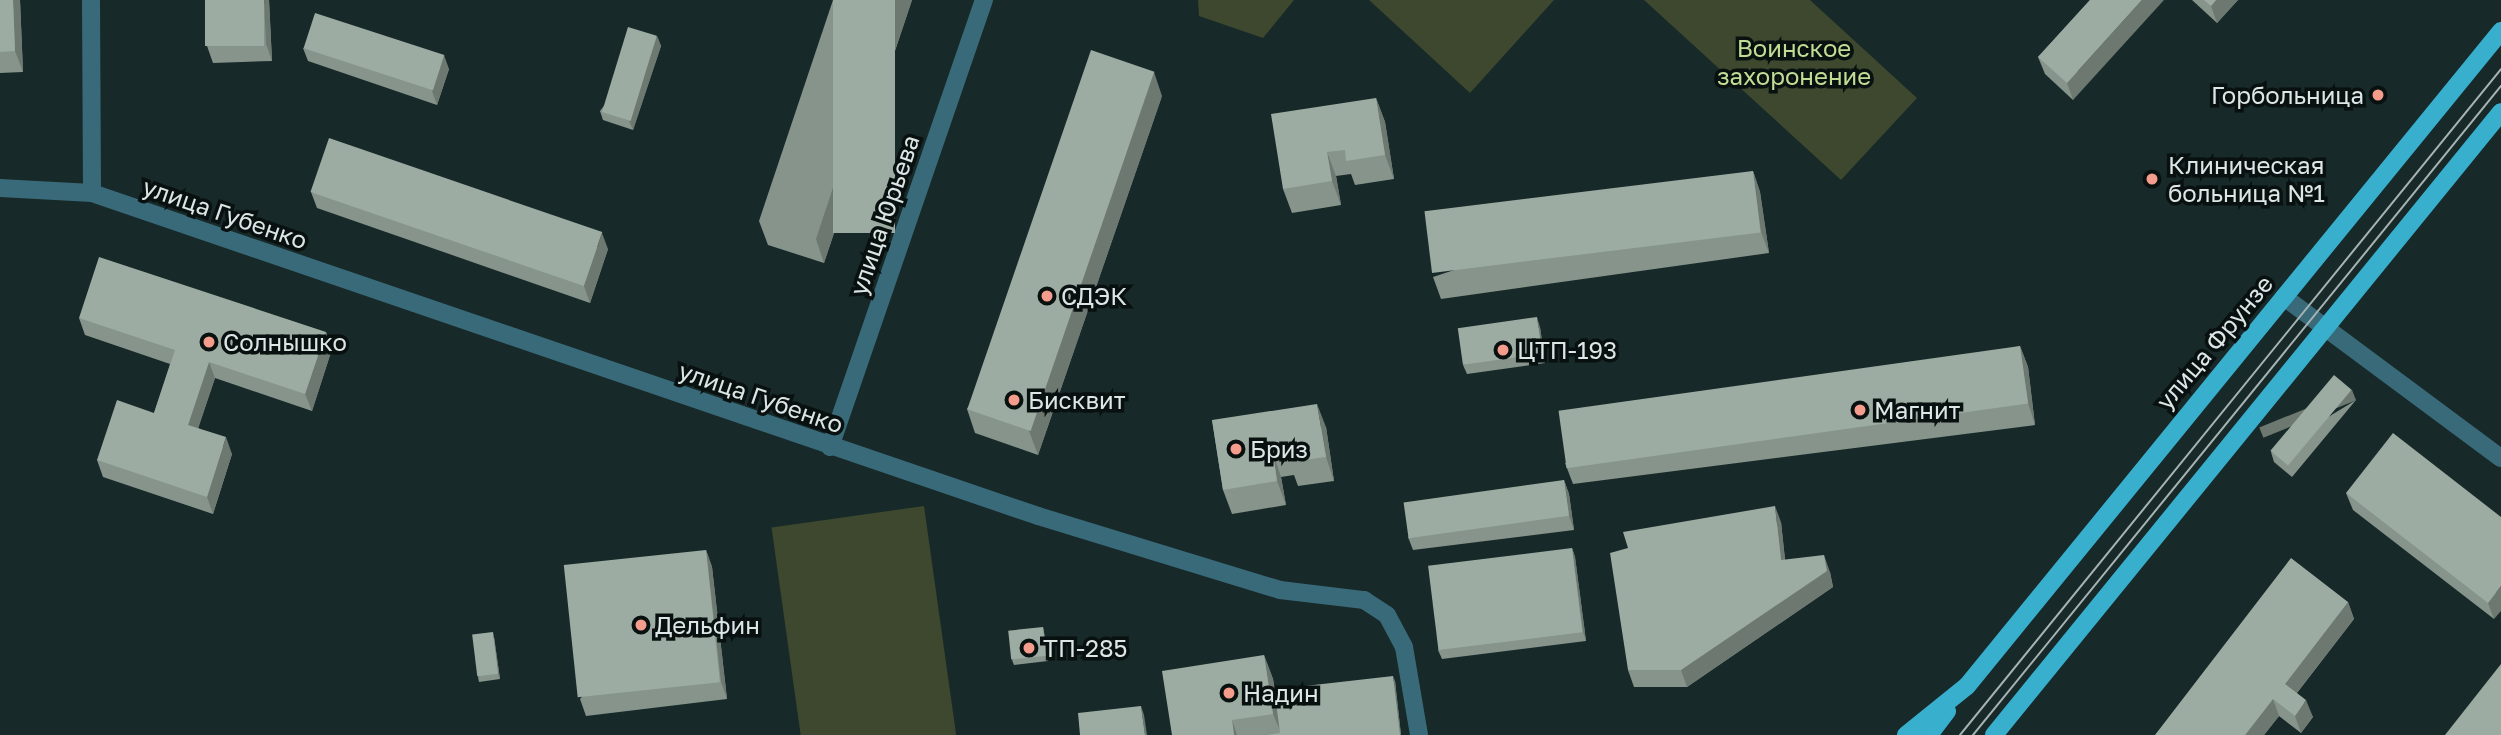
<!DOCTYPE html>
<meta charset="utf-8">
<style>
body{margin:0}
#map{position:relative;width:2501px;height:735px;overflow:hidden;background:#172928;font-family:"Golos Text",sans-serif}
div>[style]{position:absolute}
.green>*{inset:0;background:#3d482e;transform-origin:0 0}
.minor>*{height:18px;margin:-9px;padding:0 9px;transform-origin:9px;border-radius:9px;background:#396a79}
.major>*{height:18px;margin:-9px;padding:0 9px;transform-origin:9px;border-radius:9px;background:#39afce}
.tram>*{height:2px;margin:-1px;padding:0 1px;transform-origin:1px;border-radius:1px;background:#a6b3b2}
.wall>*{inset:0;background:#86948b}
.shaded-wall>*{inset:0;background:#6d7871;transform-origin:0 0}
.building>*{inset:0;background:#9caca2;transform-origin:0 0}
.dots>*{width:19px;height:19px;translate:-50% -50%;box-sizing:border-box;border:4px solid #091010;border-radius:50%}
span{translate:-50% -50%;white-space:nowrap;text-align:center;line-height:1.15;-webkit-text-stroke:7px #091010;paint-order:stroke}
.park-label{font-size:24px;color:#c1dd94}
.poi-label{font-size:24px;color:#dbe6e5}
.right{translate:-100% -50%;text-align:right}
.left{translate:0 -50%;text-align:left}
.street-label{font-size:24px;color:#dbe6e5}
</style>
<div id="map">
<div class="green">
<div style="clip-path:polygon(1198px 0,1294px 0,1263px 38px,1199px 16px)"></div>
<div style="clip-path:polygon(1369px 0,1554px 0,1470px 93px)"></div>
<div style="clip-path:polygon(1644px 0,1810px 0,1917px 98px,1841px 180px)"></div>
<div style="left:924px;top:506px;width:231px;height:154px;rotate:82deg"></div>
</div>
<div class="minor">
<div style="left:91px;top:0;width:193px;rotate:89.7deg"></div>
<div style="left:0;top:188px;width:92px;rotate:3.1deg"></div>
<div style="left:92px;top:193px;width:1000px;rotate:18.85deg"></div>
<div style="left:1038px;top:516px;width:253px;rotate:17deg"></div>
<div style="left:1280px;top:590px;width:85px;rotate:6.8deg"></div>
<div style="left:1364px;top:600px;width:27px;rotate:33deg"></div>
<div style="left:1387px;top:615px;width:36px;rotate:62deg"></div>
<div style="left:1404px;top:647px;width:89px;rotate:80.3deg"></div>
<div style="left:2284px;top:297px;width:270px;rotate:36.6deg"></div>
<div style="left:830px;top:447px;width:473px;rotate:-71deg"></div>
</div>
<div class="major">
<div style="left:1906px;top:735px;width:78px;rotate:-38.8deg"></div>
<div style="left:1967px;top:686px;width:845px;rotate:-50.81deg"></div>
<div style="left:1929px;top:735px;width:30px;rotate:-53deg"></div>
<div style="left:1994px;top:735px;width:803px;rotate:-50.86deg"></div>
</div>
<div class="tram">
<div style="left:1960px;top:735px;width:858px;rotate:-50.91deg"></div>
<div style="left:1973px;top:735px;width:837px;rotate:-50.87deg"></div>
</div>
<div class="wall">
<div style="clip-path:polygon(0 0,20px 0,23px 72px,0 73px)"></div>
<div style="clip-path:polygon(269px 0,272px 61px,213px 63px,207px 46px)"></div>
<div style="clip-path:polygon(833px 0,912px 0,824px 263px,768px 245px,759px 221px)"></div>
<div style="clip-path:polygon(2090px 0,2073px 100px,2045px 74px,2038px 57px)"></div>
<div style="clip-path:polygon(2192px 0,2238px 0,2217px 23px)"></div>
<div style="clip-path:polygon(657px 36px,661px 46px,633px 130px,603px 120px,600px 111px)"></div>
<div style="clip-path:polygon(303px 48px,449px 69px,437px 105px,308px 61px)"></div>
<div style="clip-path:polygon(1162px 96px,1038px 455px,975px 433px,967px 409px)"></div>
<div style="clip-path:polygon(1376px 98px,1385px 122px,1394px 179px,1355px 185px,1351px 174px,1336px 176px,1341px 205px,1292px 213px,1283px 189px)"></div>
<div style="clip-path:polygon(1753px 171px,1760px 192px,1769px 253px,1441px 299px,1433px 277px)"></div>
<div style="clip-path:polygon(311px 192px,608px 249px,590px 303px,317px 208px)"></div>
<div style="clip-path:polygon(79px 318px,326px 332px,332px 349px,312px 411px,215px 378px,198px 428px,232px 454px,213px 514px,103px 477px,97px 460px,154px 413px,170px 364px,85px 335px)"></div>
<div style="clip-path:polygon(1540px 327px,1545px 363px,1467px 374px,1463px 365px)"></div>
<div style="clip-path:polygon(2020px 346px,2028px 367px,2035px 425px,1573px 484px,1565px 463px)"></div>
<div style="clip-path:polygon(2356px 400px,2292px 477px,2274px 462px,2271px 452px)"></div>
<div style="clip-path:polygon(1212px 420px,1326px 427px,1334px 481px,1298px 486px,1294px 475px,1281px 477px,1286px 505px,1232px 514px,1223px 490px)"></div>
<div style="clip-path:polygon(1564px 480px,1569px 494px,1574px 530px,1413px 550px,1408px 537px)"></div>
<div style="clip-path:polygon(2346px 493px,2501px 517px,2494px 619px,2353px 510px)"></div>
<div style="clip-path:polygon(1781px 522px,1785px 560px,1830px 572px,1833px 587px,1687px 687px,1634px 687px,1628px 670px)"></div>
<div style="clip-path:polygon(1572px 548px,1575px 557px,1586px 641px,1442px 659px,1438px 650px)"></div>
<div style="clip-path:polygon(706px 550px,712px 567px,727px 699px,586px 716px,580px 699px)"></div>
<div style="clip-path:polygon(2348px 602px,2354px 619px,2297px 693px,2313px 717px,2301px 733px,2279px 716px,2264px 735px,2155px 735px)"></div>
<div style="clip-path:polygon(1043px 627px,1044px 632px,1048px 661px,1014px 665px,1012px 660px)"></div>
<div style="clip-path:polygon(494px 637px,500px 679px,479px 682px,478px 677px)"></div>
<div style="clip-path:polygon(1264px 655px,1273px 679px,1277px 702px,1395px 681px,1401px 735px,1172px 735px)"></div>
</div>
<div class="shaded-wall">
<div style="clip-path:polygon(13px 0,20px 0,23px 72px,15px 51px)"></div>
<div style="clip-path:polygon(264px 0,269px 0,272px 61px,266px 44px)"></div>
<div style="clip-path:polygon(895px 0,912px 0,824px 263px,816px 239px)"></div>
<div style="clip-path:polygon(2142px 0,2164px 0,2073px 100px,2067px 83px)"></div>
<div style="clip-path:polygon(2216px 0,2238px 0,2217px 23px,2211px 6px)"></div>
<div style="clip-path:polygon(657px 36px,661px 46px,633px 130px,629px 121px)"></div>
<div style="clip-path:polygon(444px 55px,449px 69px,437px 105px,432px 91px)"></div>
<div style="clip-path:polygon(1154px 72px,1162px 96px,1038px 455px,1029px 431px)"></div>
<div style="clip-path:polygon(1376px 98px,1385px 122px,1394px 179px,1385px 155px)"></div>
<div style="clip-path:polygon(1327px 152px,1336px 176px,1341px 205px,1332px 181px)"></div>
<div style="clip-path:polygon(1753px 171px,1760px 192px,1769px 253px,1761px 232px)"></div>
<div style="clip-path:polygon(602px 233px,608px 249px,590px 303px,584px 286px)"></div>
<div style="clip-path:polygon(1537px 317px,1540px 327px,1545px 363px,1542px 354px)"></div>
<div style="clip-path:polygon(326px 332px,332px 349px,312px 411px,305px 394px)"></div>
<div style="clip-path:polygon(2020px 346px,2028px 367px,2035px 425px,2028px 403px)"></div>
<div style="clip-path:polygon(209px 362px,215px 378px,194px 441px,188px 425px)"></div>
<div style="left:2352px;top:390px;width:11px;height:100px;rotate:68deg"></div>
<div style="clip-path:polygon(1317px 404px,1326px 427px,1334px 481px,1326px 457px)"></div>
<div style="clip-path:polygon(226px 437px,232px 454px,213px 514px,207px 497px)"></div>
<div style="clip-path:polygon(1273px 453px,1281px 477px,1286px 505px,1277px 481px)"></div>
<div style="clip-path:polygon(1564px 480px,1569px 494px,1574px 530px,1569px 516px)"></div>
<div style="clip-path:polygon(1775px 506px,1781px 522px,1787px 577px,1781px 560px)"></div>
<div style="clip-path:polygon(1572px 548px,1575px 557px,1586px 641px,1583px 632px)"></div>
<div style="clip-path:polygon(706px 550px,712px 567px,727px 699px,721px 682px)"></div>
<div style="clip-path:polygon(1824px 555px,1830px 572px,1833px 587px,1687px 687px,1681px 670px)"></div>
<div style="clip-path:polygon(2501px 586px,2501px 611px,2494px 619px,2488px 603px)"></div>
<div style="clip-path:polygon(2348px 602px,2354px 619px,2291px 700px,2285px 684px)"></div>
<div style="clip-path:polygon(1043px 627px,1044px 632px,1048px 661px,1046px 656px)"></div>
<div style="clip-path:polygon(493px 632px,494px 637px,500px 679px,498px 674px)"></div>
<div style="clip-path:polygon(1264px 655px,1273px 679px,1282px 735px,1273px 714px)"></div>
<div style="clip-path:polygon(1393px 676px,1395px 681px,1401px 735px,1400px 735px)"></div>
<div style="clip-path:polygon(2273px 699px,2279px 716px,2264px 735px,2245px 735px)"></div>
<div style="clip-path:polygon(2306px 700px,2313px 717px,2301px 733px,2295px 716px)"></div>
<div style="clip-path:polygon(1141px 706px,1144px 715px,1147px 735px,1145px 735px)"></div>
<div style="clip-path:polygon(1232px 720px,1237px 735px,1234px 735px)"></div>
</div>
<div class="building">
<div style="clip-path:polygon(0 0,13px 0,15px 51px,0 52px)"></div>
<div style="left:205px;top:0;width:59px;height:46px"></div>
<div style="left:833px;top:0;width:62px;height:233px"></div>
<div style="clip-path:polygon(2090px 0,2142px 0,2067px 83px,2038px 57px)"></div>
<div style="clip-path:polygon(2204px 0,2216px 0,2211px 6px)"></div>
<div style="left:315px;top:13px;width:136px;height:37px;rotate:18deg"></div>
<div style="left:628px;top:27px;width:30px;height:89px;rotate:17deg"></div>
<div style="left:1091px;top:50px;width:67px;height:380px;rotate:19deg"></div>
<div style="clip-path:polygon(1376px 98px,1385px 155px,1346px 161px,1345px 150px,1327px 152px,1332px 181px,1283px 189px,1271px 114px)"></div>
<div style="left:329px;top:138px;width:289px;height:57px;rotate:19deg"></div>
<div style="left:1753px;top:171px;width:62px;height:331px;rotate:83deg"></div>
<div style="clip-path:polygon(99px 257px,326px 332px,305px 394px,209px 362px,188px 425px,226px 437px,207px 497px,97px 460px,117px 400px,154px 413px,175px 350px,79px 318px)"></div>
<div style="left:1537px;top:317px;width:37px;height:80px;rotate:82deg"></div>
<div style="left:2020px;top:346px;width:58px;height:466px;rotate:82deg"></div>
<div style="left:2334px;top:375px;width:23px;height:99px;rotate:40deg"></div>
<div style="clip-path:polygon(1317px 404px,1326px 457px,1290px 462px,1287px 450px,1273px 453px,1277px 481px,1223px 490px,1212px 420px)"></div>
<div style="clip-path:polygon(2393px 433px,2501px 517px,2501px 586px,2488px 603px,2346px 493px)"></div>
<div style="left:1564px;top:480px;width:36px;height:162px;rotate:82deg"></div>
<div style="clip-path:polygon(1775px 506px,1781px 560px,1824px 555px,1827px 571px,1681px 670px,1628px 670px,1610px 553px,1628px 548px,1623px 532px)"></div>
<div style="left:1572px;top:548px;width:85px;height:145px;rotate:83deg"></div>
<div style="left:706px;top:550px;width:133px;height:143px;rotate:84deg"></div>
<div style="clip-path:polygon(2291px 558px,2348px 602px,2285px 684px,2306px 700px,2295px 716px,2273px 699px,2245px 735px,2155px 735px)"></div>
<div style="left:1043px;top:627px;width:29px;height:35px;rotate:84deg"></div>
<div style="left:493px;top:632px;width:42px;height:21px;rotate:83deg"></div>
<div style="clip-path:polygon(1264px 655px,1273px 714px,1232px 720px,1234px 735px,1172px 735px,1162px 671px)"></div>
<div style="clip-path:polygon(2501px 664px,2501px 735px,2445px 735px)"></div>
<div style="clip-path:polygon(1393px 676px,1400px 735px,1267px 735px,1280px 733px,1276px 702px,1295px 699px,1305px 686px)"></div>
<div style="clip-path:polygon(1141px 706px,1145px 735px,1080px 735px,1078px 713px)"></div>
</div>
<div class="dots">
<div style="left:2378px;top:95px;background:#f49d8c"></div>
<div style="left:2152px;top:179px;background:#f49d8c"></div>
<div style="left:1047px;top:296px;background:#f49d8c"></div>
<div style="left:209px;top:342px;background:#f49d8c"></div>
<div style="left:1503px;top:350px;background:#f49d8c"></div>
<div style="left:1014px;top:400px;background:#f49d8c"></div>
<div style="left:1860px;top:410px;background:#f49d8c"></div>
<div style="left:1236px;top:449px;background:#f49d8c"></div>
<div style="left:641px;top:625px;background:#f49d8c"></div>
<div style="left:1029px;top:648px;background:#f49d8c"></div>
<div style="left:1229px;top:693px;background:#f49d8c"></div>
</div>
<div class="park-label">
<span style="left:1794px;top:62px">Воинское<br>захоронение</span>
</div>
<div class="poi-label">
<span class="right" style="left:2364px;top:95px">Горбольница</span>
<span class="left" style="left:2168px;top:179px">Клиническая<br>больница №1</span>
<span class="left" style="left:1061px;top:296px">СДЭК</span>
<span class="left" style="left:223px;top:342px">Солнышко</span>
<span class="left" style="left:1517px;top:350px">ЦТП-193</span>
<span class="left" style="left:1028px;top:400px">Бисквит</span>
<span class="left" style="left:1874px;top:410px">Магнит</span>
<span class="left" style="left:1250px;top:449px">Бриз</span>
<span class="left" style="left:655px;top:625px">Дельфин</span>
<span class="left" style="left:1043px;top:648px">ТП-285</span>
<span class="left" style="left:1243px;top:693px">Надин</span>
</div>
<div class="street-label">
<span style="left:225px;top:213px;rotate:19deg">улица Губенко</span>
<span style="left:884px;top:215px;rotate:-71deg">улица Юрьева</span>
<span style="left:2214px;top:342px;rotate:-50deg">улица Фрунзе</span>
<span style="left:761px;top:397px;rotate:19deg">улица Губенко</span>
</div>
</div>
